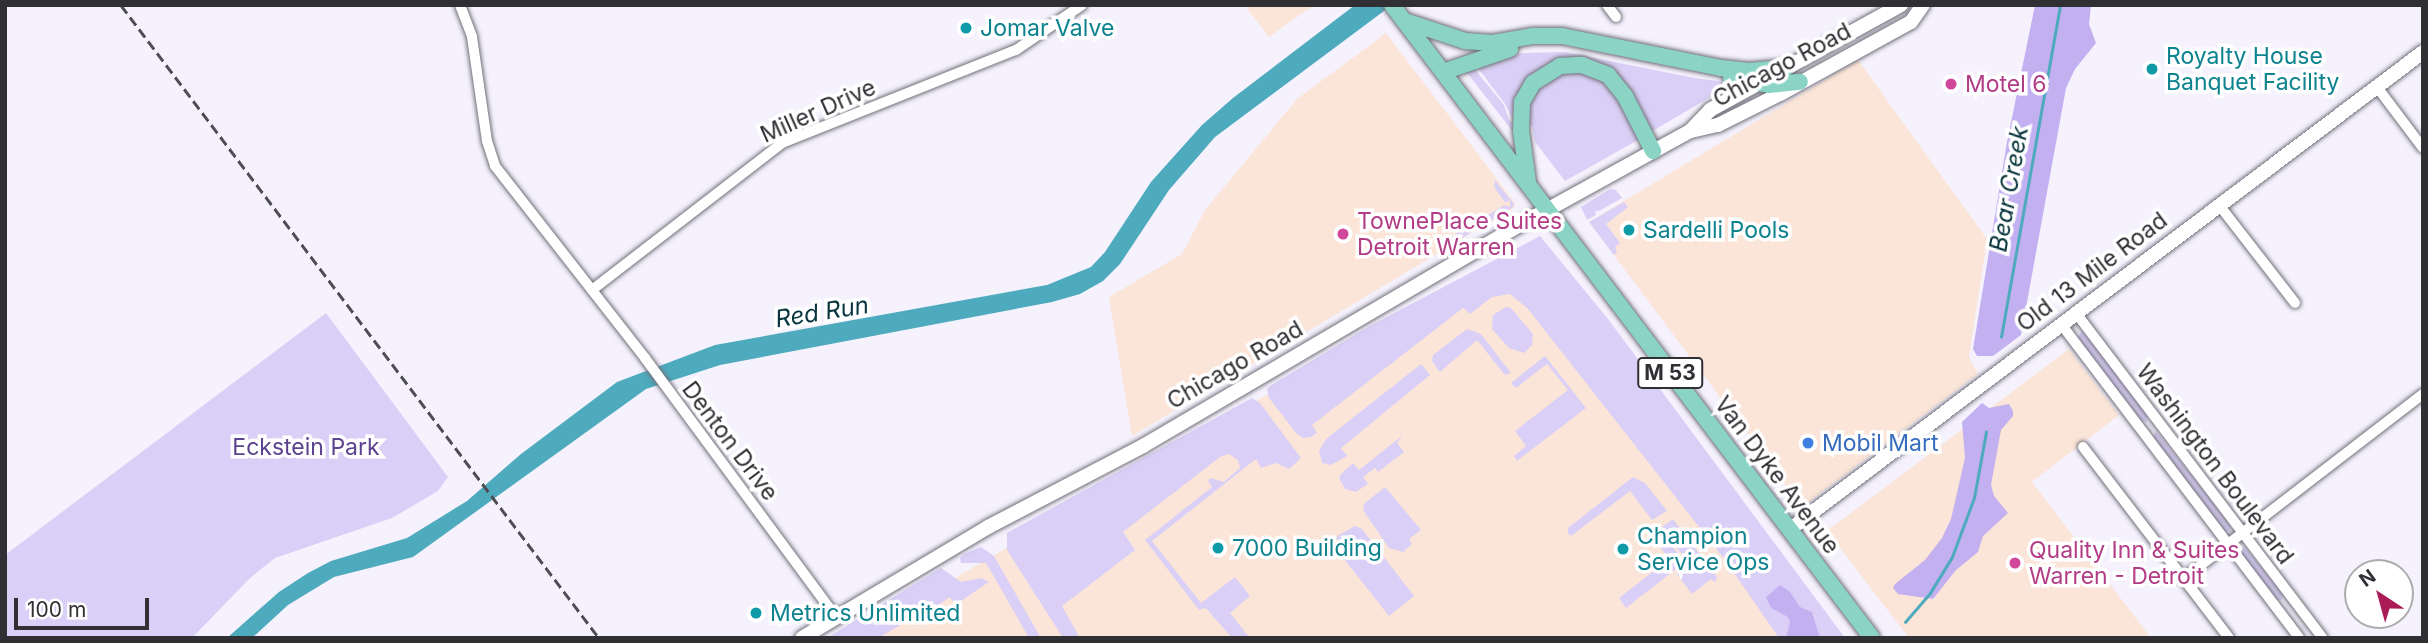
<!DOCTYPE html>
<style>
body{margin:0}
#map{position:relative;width:2428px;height:643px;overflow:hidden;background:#f5f2fd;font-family:Inter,sans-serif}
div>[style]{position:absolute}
.commercial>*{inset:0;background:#fbe5d8}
.green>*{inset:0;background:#dad0f7}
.forest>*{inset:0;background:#c2b0f0}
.water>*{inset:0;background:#4eaabd}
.stream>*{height:2.5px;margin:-1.25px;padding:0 1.25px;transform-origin:1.25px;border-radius:1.25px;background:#4eaabd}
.roads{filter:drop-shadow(0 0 2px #72707a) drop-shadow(0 0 2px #72707a)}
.street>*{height:10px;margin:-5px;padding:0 5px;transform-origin:5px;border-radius:5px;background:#fff}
.secondary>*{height:14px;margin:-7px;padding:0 7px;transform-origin:7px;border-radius:7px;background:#fff}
.primary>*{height:16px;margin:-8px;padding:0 8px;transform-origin:8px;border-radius:8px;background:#8bd4c5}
.rail>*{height:2.5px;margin-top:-1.25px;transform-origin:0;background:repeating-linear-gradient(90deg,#4e4c52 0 10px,transparent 0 15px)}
.dots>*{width:19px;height:19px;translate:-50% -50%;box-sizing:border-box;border:4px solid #fff;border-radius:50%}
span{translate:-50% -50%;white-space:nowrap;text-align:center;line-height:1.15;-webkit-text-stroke:7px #fff;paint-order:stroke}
.shield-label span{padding:2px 5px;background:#fff;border:2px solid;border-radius:5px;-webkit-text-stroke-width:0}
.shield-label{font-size:21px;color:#302f34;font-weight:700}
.culture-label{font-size:23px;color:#0d838f}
.left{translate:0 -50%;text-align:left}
.street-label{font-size:23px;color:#302f34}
.hotel-label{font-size:23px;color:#b23c85}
.shop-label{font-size:23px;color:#366cbe}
.park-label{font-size:23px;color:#5d438f}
.water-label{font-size:24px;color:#08353d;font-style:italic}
.frame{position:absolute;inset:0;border:7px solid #302f34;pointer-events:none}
.north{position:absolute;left:2344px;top:559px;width:70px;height:70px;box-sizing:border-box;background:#fff;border:2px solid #acacae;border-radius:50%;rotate:324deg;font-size:19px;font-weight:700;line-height:28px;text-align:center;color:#302f34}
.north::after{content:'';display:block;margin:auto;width:24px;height:32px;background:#aa1b58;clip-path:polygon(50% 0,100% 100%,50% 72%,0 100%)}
.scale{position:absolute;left:14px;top:598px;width:135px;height:32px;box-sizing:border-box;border:4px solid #302f34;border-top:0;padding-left:9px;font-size:21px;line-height:24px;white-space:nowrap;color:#302f34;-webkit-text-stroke:5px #fff;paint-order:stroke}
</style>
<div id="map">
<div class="commercial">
<div style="clip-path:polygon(1244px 5px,1314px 5px,1269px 37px)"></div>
<div style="clip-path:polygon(1386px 33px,1515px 203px,1514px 208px,1132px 436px,1109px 297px,1182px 254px,1205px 210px,1297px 99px)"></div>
<div style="clip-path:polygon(1858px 60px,1987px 239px,1969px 357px,1978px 374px,1802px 507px,1589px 222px)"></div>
<div style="clip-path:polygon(1539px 240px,1845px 638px,853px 638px,1384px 326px)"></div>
<div style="clip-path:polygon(2069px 349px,2119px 415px,2032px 482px,2151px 638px,1909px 638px,1827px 531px)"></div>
</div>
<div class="green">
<div style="clip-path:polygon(1565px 52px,1694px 78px,1734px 83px,1651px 132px,1628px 90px,1554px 61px,1534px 73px,1513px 120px,1505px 104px,1475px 64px,1523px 53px)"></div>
<div style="clip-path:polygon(1472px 66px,1504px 105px,1509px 120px,1515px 124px,1514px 133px,1464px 69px)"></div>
<div style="clip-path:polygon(1563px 72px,1583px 72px,1604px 80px,1620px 96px,1638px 140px,1565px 181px,1535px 142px,1532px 126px,1527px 123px,1528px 106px,1537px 90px)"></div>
<div style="clip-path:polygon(1495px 180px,1514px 204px,1513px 207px,1451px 245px,1450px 237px,1505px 205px,1510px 207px,1510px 201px,1505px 202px,1494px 187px)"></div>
<div style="clip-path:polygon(1610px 189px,1616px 190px,1622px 198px,1599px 211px,1595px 211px,1596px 215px,1587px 220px,1581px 207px)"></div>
<div style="clip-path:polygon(1624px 202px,1628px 207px,1606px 224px,1620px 243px,1615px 247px,1617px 252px,1614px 255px,1589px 222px)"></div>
<div style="clip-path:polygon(1540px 236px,1608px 319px,1845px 638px,1779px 638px,1725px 560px,1528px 309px,1510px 294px,1492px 297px,1470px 314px,1463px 308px,1312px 425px,1317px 433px,1311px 437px,1303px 438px,1296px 433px,1269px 398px,1267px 389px,1270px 386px,1368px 327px)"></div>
<div style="clip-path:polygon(1506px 307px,1511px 308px,1533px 334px,1532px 345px,1524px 353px,1509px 348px,1492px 329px,1493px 315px)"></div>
<div style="clip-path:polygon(326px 313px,448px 477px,438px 491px,392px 518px,275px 558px,250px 578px,192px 638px,5px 638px,5px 555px)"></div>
<div style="clip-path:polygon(1467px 329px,1481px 334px,1511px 373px,1505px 375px,1477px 340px,1440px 372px,1432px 361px,1433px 355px)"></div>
<div style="clip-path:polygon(2081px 332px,2085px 333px,2148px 416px,2147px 422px,2141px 421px,2078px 338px)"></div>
<div style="clip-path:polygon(1545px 356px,1586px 408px,1517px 461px,1514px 456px,1526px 446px,1515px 431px,1568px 390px,1547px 364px,1516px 388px,1511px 383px)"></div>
<div style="clip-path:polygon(1421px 364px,1430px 375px,1341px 448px,1347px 456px,1331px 465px,1322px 463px,1319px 451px,1326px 439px)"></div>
<div style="clip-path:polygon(1252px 398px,1260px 403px,1301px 458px,1289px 469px,1276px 463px,1261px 468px,1256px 459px,1152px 541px,1201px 603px,1235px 577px,1250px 596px,1230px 613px,1250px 638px,1232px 638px,1206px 608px,1199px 610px,1145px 540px,1212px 487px,1208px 481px,1211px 478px,1224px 482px,1240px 468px,1238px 460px,1229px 454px,1220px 457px,1123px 532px,1135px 550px,1062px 606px,1080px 638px,1063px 638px,1007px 550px,1007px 533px)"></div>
<div style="clip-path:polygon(2156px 431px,2231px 525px,2230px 531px,2223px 531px,2153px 437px)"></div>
<div style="clip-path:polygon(1403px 435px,1397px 443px,1404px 452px,1378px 472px,1375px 468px,1363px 477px,1368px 484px,1356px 492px,1345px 489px,1339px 478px,1341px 474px,1353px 463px,1359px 470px)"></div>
<div style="clip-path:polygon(1633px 477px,1645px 483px,1667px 511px,1652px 520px,1630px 491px,1571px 536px,1568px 533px,1568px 528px)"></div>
<div style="clip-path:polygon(1385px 487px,1421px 530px,1409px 539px,1412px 544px,1403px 552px,1389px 548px,1363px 510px,1364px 504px)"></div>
<div style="clip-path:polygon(1673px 519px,1717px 577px,1715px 582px,1711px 579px,1692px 594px,1676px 573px,1688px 563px,1662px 527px)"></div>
<div style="clip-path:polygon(1355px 526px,1362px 529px,1414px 596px,1389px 616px,1336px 549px,1337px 536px)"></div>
<div style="clip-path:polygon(1659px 530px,1685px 562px,1626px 608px,1619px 598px,1669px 559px,1651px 535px)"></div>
<div style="clip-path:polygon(2244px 546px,2283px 594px,2282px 600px,2276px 600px,2241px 553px)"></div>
<div style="clip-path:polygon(981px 547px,994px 556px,1041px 638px,1029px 638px,986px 563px,961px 563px,960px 558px,964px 554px)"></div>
<div style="clip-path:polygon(941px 568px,961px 582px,981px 578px,989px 582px,955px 605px,950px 597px,925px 614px,923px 612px,878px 638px,827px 638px)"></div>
</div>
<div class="forest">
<div style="clip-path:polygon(2035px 5px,2091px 5px,2089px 24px,2096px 43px,2075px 69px,2066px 88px,2021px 335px,1993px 356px,1977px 356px,1973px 349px,2007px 142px)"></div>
<div style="clip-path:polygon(1982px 403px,1989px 408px,2009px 404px,2013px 411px,2013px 416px,2001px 430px,1991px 485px,1994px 496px,2008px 513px,1983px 536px,1978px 552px,1956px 570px,1933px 599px,1898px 594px,1893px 588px,1895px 584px,1925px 560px,1942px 538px,1951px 519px,1965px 458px,1962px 422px)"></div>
<div style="clip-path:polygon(1780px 585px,1790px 592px,1800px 607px,1812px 612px,1820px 638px,1786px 638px,1790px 622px,1788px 617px,1771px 608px,1766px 597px)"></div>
</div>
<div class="water">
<div style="clip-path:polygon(1355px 5px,1392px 5px,1215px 137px,1169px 190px,1120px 264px,1103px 281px,1080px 294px,1052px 302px,720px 365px,646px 389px,413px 557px,334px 577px,288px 605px,252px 638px,227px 638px,279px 592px,308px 573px,331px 561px,407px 538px,467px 501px,521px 454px,617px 382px,715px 345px,1047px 285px,1091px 267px,1105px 252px,1151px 182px,1202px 125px,1233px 98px)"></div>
</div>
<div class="stream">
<div style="left:2001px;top:337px;width:337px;rotate:-79.9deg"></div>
<div style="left:1905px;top:622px;width:38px;rotate:-49deg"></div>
<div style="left:1930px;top:593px;width:42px;rotate:-58.6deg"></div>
<div style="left:1952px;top:557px;width:63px;rotate:-69.6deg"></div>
<div style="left:1974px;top:498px;width:67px;rotate:-79.7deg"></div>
</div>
<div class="roads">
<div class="street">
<div style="left:460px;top:5px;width:34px;rotate:69deg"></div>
<div style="left:472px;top:37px;width:105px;rotate:81.8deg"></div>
<div style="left:487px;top:141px;width:26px;rotate:72deg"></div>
<div style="left:495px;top:166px;width:244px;rotate:52deg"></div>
<div style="left:645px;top:358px;width:320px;rotate:53.6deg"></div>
<div style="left:1607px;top:5px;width:15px;rotate:53deg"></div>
<div style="left:2377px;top:87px;width:76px;rotate:53deg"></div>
<div style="left:2219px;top:205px;width:124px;rotate:52.2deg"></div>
<div style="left:592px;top:290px;width:240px;rotate:-37.7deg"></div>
<div style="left:782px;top:143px;width:252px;rotate:-21.7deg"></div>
<div style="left:1016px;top:50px;width:80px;rotate:-34.3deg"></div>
<div style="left:2076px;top:313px;width:408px;rotate:52.8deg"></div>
<div style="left:2061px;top:324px;width:394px;rotate:52.8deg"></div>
<div style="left:2083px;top:447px;width:240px;rotate:52.6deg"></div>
<div style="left:2184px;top:578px;width:302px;rotate:-37.6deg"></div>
</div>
<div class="secondary">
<div style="left:1691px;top:131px;width:28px;rotate:-13deg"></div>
<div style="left:1718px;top:125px;width:69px;rotate:-26.6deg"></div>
<div style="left:1780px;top:94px;width:149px;rotate:-28.8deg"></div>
<div style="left:1911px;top:22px;width:21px;rotate:-55deg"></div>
<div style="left:1789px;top:530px;width:794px;rotate:-37.01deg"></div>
<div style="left:802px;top:638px;width:217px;rotate:-30.8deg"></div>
<div style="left:988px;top:527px;width:175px;rotate:-27.6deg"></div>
<div style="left:1143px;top:446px;width:445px;rotate:-30.4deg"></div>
<div style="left:1527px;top:221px;width:186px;rotate:-28.9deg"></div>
<div style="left:1690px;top:131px;width:29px;rotate:-46deg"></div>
<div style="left:1710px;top:110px;width:218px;rotate:-28.8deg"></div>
</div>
<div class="primary">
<div style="left:1392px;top:5px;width:794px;rotate:52.83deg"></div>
<div style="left:1405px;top:21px;width:63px;rotate:18.4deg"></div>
<div style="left:1465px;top:41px;width:28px;rotate:4deg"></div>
<div style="left:1493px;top:43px;width:41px;rotate:-9.9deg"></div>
<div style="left:1533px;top:36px;width:29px"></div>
<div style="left:1562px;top:36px;width:162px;rotate:11.4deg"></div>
<div style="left:1721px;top:68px;width:28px;rotate:6deg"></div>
<div style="left:1749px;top:71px;width:37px;rotate:-5deg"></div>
<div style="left:1443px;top:72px;width:71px;rotate:-18.9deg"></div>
<div style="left:1731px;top:78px;width:39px;rotate:10deg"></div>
<div style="left:1769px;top:85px;width:31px;rotate:-6deg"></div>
<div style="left:1528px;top:182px;width:51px;rotate:-97.8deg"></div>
<div style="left:1521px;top:131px;width:29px;rotate:-88deg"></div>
<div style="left:1522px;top:102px;width:22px;rotate:-60deg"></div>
<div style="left:1533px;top:83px;width:32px;rotate:-32deg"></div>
<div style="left:1560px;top:66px;width:22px;rotate:-3deg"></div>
<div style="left:1582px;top:65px;width:28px;rotate:21deg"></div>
<div style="left:1608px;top:75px;width:27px;rotate:51deg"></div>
<div style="left:1625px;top:96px;width:62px;rotate:63deg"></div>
</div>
</div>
<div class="rail">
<div style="left:121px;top:5px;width:793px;rotate:52.94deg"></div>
</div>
<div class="dots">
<div style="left:966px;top:28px;background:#0f9aa8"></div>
<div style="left:2152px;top:69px;background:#0f9aa8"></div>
<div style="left:1951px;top:84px;background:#d1479c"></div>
<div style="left:1629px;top:230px;background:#0f9aa8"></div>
<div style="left:1343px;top:234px;background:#d1479c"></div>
<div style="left:1808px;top:443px;background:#3f7fe0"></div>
<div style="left:1218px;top:548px;background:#0f9aa8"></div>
<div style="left:1623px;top:549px;background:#0f9aa8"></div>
<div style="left:2015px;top:563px;background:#d1479c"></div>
<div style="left:756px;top:613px;background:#0f9aa8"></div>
</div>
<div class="shield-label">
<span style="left:1670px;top:373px">M 53</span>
</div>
<div class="culture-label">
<span class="left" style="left:980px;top:28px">Jomar Valve</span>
<span class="left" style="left:2166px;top:69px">Royalty House<br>Banquet Facility</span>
<span class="left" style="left:1643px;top:230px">Sardelli Pools</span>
<span class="left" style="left:1637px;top:549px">Champion<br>Service Ops</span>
<span class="left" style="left:1232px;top:548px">7000 Building</span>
<span class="left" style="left:770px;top:613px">Metrics Unlimited</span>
</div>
<div class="street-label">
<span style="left:1782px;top:65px;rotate:-28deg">Chicago Road</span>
<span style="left:818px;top:111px;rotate:-24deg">Miller Drive</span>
<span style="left:2092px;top:272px;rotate:-37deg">Old 13 Mile Road</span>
<span style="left:1235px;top:365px;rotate:-30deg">Chicago Road</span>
<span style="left:730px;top:441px;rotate:53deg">Denton Drive</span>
<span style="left:2215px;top:464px;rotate:53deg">Washington Boulevard</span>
<span style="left:1777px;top:475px;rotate:53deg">Van Dyke Avenue</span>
</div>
<div class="hotel-label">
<span class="left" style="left:1965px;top:84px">Motel 6</span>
<span class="left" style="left:1357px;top:234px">TownePlace Suites<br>Detroit Warren</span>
<span class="left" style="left:2029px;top:563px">Quality Inn &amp; Suites<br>Warren - Detroit</span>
</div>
<div class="shop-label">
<span class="left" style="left:1822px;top:443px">Mobil Mart</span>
</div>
<div class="park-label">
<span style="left:306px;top:447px">Eckstein Park</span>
</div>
<div class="water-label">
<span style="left:2009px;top:189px;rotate:-80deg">Bear Creek</span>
<span style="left:822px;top:312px;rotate:-9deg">Red Run</span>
</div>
<div class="frame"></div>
<div class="north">N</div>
<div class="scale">100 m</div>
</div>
